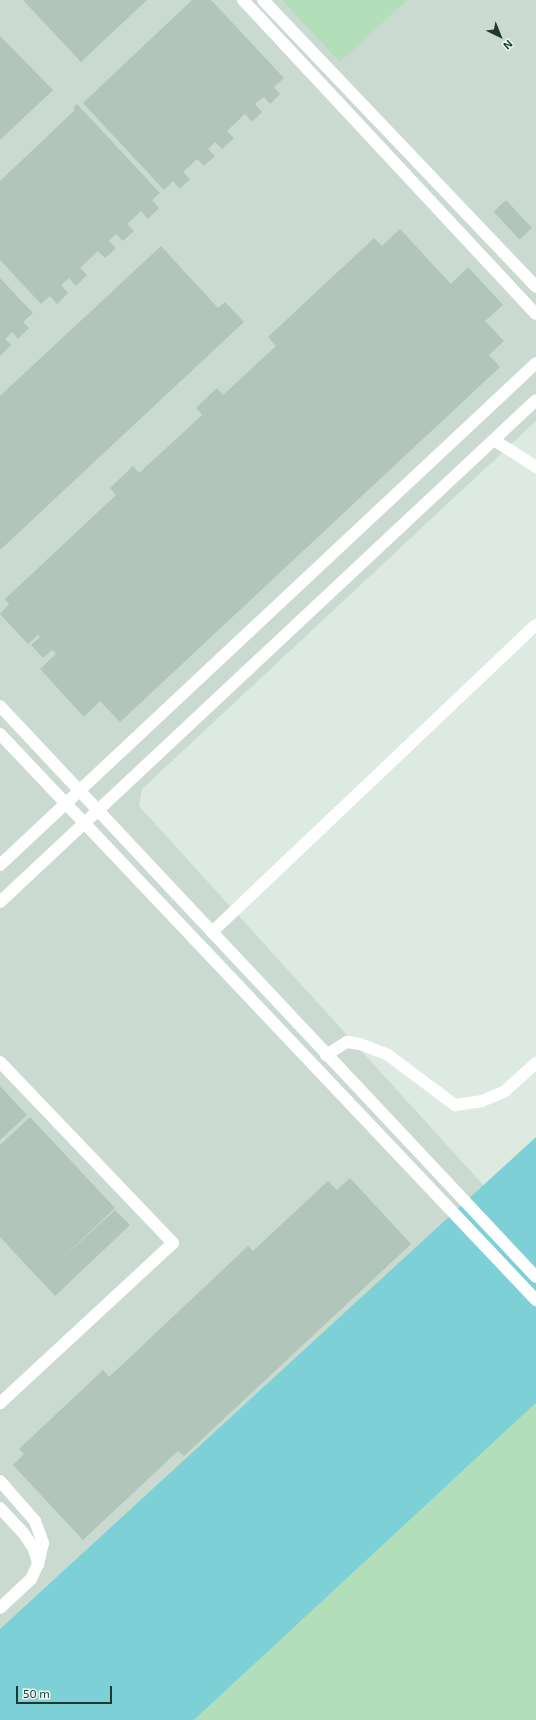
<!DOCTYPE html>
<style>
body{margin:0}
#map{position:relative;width:536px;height:1720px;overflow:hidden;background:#dceae2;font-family:"Exo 2",sans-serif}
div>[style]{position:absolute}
.built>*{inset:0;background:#cadad1}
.green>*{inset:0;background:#b2deba}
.water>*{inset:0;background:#7dd0d6}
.building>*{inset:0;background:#b1c5bb;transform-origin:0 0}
.minor>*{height:12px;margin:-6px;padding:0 6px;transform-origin:6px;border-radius:6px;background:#fff}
span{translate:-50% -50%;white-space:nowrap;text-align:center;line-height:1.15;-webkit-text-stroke:3px #ecf7f1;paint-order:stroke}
.north{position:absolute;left:480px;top:16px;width:40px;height:40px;-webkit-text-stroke:3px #ecf7f1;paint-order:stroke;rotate:137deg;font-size:11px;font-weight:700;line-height:16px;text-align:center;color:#1d3a30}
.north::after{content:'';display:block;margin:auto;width:14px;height:18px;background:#1d3a30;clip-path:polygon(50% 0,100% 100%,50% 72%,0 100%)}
.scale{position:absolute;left:16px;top:1686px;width:96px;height:18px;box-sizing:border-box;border:2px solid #1d3a30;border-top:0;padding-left:5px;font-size:12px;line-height:14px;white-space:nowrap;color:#1d3a30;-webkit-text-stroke:3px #ecf7f1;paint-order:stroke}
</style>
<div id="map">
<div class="built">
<div style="clip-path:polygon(0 0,536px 0,536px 421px,142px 789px,139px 806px,484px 1186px,0 1629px)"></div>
</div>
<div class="green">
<div style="clip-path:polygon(282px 0,407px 0,340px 62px)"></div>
<div style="clip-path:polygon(536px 1403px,536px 1720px,194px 1720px)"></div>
</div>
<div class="water">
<div style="clip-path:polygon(536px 1137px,536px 1403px,194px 1720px,0 1720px,0 1629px)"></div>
</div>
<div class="building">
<div style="clip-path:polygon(23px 0,147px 0,81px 62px)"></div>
<div style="clip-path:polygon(192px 0,211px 0,284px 78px,274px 87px,280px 94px,270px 104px,264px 97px,255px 104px,262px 112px,252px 122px,245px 114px,227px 131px,234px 138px,222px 149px,215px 142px,208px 149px,215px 156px,204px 166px,197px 159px,183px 172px,190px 179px,180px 189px,173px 181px,164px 190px,83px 103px)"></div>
<div style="clip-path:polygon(0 36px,53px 90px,0 140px)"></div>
<div style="clip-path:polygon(77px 104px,160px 193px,152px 200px,159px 208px,148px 219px,141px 211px,144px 208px,127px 224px,134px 231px,123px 241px,116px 234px,109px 241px,116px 248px,105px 258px,98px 251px,80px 268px,87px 275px,76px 286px,69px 278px,61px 285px,68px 293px,57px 304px,50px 296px,41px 304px,0 260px,0 181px,75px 110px,73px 108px)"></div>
<div style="left:506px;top:200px;width:38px;height:17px;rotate:47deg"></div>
<div style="clip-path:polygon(400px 229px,451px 284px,468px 267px,503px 305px,485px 321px,504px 341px,489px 355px,500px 367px,120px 722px,100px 701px,84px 717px,40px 669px,56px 654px,52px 650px,43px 658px,31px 645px,40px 637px,38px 635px,28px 644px,0 614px,9px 604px,5px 599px,116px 495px,110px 488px,133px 466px,139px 473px,202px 415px,196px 408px,217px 388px,223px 395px,276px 346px,268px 337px,374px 238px,382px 246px)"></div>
<div style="clip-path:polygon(161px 246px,218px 308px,225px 302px,244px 322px,0 550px,0 396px)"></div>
<div style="clip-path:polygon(0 278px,33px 313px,23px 322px,29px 328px,18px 339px,12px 332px,5px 339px,11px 345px,0 356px)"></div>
<div style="clip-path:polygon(0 1086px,27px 1115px,0 1140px)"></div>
<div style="clip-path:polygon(30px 1117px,115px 1208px,56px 1264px,115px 1210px,130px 1225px,55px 1296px,0 1237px,0 1145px)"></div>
<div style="clip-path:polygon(350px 1178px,411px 1244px,184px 1456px,178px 1451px,83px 1540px,13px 1465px,24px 1454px,19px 1449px,103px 1370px,109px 1377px,248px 1246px,253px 1251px,328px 1181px,337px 1190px)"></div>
</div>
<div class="minor">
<div style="left:243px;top:0;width:429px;rotate:47deg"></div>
<div style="left:263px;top:0;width:396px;rotate:46.4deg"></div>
<div style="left:494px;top:440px;width:50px;rotate:32.7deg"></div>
<div style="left:0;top:706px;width:783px;rotate:46.81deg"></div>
<div style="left:0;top:734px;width:780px;rotate:46.56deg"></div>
<div style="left:0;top:865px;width:734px;rotate:-43.12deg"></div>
<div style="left:0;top:902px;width:734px;rotate:-43.12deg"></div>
<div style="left:212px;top:932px;width:446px;rotate:-43.5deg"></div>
<div style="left:326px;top:1055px;width:25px;rotate:-32deg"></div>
<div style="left:347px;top:1042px;width:13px;rotate:9deg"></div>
<div style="left:360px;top:1044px;width:30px;rotate:21deg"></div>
<div style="left:388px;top:1055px;width:84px;rotate:36.7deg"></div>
<div style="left:455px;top:1105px;width:27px;rotate:-8deg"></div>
<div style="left:482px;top:1101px;width:25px;rotate:-23deg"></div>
<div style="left:505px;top:1091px;width:42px;rotate:-42.1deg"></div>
<div style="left:0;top:1062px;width:250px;rotate:46.3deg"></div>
<div style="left:173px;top:1243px;width:236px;rotate:137.2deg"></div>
<div style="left:0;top:1481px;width:53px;rotate:48.8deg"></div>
<div style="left:35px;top:1521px;width:23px;rotate:70deg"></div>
<div style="left:43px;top:1543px;width:22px;rotate:103deg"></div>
<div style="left:38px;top:1564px;width:17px;rotate:115deg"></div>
<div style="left:31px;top:1579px;width:42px;rotate:136.9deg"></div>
<div style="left:0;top:1508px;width:35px;rotate:47deg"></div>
<div style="left:24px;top:1534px;width:18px;rotate:56deg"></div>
<div style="left:34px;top:1549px;width:15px;rotate:74deg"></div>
</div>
<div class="north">N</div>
<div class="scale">50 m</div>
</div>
